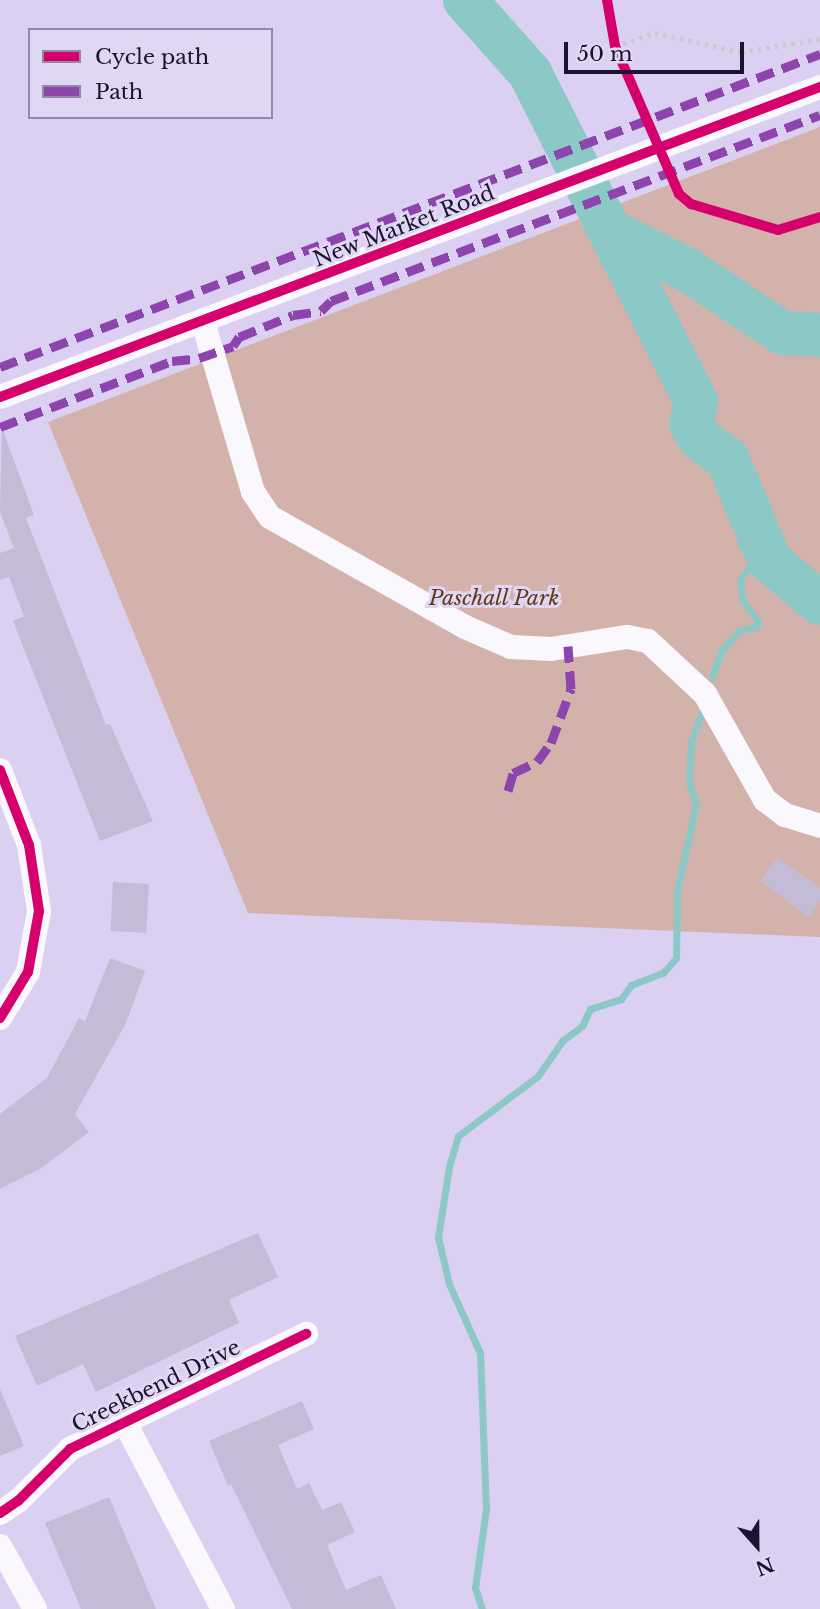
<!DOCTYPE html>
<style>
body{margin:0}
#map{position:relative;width:820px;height:1609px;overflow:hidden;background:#dbd0f1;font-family:"Libre Baskerville",serif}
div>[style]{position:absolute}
.green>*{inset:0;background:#d3b2ab}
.stream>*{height:7px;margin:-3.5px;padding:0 3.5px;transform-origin:3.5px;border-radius:3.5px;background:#8bc8c6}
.river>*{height:44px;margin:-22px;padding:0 22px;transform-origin:22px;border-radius:22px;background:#8bc8c6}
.building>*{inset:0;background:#c4bbd6;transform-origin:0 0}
.path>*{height:4.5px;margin-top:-2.25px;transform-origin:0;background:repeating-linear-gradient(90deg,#cbc8d2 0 3.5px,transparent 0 8.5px)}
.minor>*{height:24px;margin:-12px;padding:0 12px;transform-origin:12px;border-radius:12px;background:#faf8fd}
.quiet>*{height:9px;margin-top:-4.5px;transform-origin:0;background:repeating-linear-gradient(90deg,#8e44ad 0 18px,transparent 0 27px)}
.cycleway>*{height:10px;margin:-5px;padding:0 5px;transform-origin:5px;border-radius:5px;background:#d6006c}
span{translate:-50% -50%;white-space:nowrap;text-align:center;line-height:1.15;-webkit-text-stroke:6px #e0d7f4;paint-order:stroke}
.street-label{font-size:21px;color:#1d132e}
.park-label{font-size:21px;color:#613b18;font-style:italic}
.legend{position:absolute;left:28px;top:28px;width:245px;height:91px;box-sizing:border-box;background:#e0d7f4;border:2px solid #9289a5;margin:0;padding:9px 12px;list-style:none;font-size:21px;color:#1d132e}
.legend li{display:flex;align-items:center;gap:14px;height:35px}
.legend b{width:35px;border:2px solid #9289a5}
.north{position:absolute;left:722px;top:1511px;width:70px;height:70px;-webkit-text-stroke:5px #e0d7f4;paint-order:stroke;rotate:159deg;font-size:19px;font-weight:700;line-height:28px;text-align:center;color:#1d132e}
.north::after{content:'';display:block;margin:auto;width:24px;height:32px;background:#1d132e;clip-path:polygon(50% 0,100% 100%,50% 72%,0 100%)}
.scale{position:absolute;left:564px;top:42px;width:180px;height:32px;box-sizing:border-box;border:4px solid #1d132e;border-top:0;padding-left:9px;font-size:21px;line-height:24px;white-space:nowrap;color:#1d132e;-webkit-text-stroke:5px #e0d7f4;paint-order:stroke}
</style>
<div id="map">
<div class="green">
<div style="clip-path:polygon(820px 127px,820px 937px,248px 913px,48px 422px)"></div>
</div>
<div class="stream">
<div style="left:712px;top:677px;width:28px;rotate:-71deg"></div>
<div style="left:721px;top:651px;width:28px;rotate:-48deg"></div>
<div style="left:740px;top:630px;width:16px;rotate:-11deg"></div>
<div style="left:756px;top:627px;width:6px;rotate:-72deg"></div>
<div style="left:758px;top:621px;width:25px;rotate:-127deg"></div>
<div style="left:743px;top:601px;width:21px;rotate:-98deg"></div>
<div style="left:740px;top:580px;width:21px;rotate:-55deg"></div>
<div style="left:752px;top:563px;width:22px;rotate:-120deg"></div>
<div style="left:741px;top:544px;width:27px;rotate:-63deg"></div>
<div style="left:482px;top:1609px;width:22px;rotate:-108deg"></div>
<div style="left:475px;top:1588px;width:80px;rotate:-82.1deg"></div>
<div style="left:486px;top:1509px;width:156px;rotate:-92.2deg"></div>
<div style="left:480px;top:1353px;width:76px;rotate:-114.2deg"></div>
<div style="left:449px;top:1284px;width:48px;rotate:-103.2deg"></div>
<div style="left:438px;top:1237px;width:71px;rotate:-81.1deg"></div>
<div style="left:449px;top:1167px;width:32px;rotate:-74deg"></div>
<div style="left:458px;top:1136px;width:100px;rotate:-36.9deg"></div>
<div style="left:538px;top:1076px;width:44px;rotate:-55.2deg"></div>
<div style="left:563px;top:1040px;width:24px;rotate:-36deg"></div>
<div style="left:582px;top:1026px;width:19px;rotate:-65deg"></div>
<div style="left:590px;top:1009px;width:33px;rotate:-18deg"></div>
<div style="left:621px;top:999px;width:17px;rotate:-54deg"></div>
<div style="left:631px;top:985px;width:34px;rotate:-21deg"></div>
<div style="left:663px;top:973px;width:20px;rotate:-49deg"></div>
<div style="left:676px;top:958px;width:67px;rotate:-89.1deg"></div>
<div style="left:677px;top:891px;width:89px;rotate:-77.7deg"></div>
<div style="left:696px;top:804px;width:23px;rotate:-108deg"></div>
<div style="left:689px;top:782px;width:40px;rotate:-87.1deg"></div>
<div style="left:691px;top:742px;width:30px;rotate:-70deg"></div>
</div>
<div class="river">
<div style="left:465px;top:0;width:98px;rotate:48.3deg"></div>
<div style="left:530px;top:73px;width:368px;rotate:63.2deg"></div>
<div style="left:696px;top:401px;width:24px;rotate:102deg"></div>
<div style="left:691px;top:424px;width:19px;rotate:58deg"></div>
<div style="left:701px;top:440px;width:32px;rotate:35deg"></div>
<div style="left:727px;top:458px;width:112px;rotate:67.3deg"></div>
<div style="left:770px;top:561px;width:65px;rotate:40deg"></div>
<div style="left:610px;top:231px;width:87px;rotate:26.6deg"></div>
<div style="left:688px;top:270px;width:114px;rotate:33.6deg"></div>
<div style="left:783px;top:333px;width:37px;rotate:3deg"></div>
</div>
<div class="building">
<div style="clip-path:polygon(2px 428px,34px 515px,26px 518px,106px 725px,110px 724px,153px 821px,100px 841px,13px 621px,24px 616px,9px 577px,0 580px,0 553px,14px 548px,0 512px)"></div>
<div style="clip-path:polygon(778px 857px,820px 888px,820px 901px,808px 917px,760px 881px)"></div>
<div style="left:113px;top:882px;width:36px;height:49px;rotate:3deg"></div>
<div style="clip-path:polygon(110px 958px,145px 971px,126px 1023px,75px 1114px,89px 1132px,40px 1169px,0 1189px,0 1114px,47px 1078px,79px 1018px,85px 1021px)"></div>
<div style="clip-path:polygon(258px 1233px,278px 1277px,229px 1300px,239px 1323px,96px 1392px,83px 1364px,37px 1386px,15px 1336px)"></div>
<div style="clip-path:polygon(0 1389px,24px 1446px,0 1456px)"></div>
<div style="clip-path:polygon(302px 1401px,314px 1429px,278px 1445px,297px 1489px,309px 1483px,322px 1510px,341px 1502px,355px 1532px,327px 1545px,346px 1590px,381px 1575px,396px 1609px,292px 1609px,231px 1484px,228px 1486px,209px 1441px)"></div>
<div style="clip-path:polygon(109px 1497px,156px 1609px,81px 1609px,45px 1523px)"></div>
</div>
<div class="path">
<div style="left:615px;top:46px;width:42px;rotate:-18deg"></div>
<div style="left:655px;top:33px;width:88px;rotate:12.5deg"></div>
<div style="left:741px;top:52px;width:80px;rotate:-9.3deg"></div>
</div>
<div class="minor">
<div style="left:203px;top:322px;width:177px;rotate:73.6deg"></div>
<div style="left:253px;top:492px;width:30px;rotate:56deg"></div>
<div style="left:270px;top:517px;width:224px;rotate:29.4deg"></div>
<div style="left:465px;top:627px;width:50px;rotate:23.5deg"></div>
<div style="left:511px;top:647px;width:40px;rotate:2.9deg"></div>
<div style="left:551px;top:649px;width:77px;rotate:-9deg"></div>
<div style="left:627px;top:637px;width:21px;rotate:11deg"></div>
<div style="left:648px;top:641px;width:78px;rotate:42.9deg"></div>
<div style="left:705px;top:694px;width:122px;rotate:60.5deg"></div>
<div style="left:765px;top:800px;width:25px;rotate:37deg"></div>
<div style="left:785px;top:815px;width:37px;rotate:17deg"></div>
<div style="left:0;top:397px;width:877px;rotate:-20.71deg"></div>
<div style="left:0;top:770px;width:80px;rotate:68.9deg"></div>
<div style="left:29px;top:845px;width:67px;rotate:81.4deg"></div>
<div style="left:39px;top:911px;width:62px;rotate:100.2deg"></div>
<div style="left:28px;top:972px;width:54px;rotate:121.3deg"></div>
<div style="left:125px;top:1423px;width:210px;rotate:62.2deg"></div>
<div style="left:0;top:1513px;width:22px;rotate:-34deg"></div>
<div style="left:18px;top:1501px;width:74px;rotate:-45deg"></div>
<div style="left:70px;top:1449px;width:263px;rotate:-26deg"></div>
<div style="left:0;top:1546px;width:72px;rotate:60.9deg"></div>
</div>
<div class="quiet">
<div style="left:0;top:367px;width:878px;rotate:-20.89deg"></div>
<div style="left:0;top:427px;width:184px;rotate:-21deg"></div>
<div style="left:172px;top:361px;width:27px;rotate:-6deg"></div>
<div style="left:199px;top:358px;width:36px;rotate:-19deg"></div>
<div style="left:233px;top:346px;width:11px;rotate:-56deg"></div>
<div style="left:239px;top:337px;width:58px;rotate:-22.2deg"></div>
<div style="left:293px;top:315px;width:28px;rotate:-8deg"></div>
<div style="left:321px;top:311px;width:14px;rotate:-45deg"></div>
<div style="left:331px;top:301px;width:523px;rotate:-20.83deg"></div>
<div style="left:508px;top:791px;width:19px;rotate:-74deg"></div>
<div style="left:513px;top:773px;width:26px;rotate:-25deg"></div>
<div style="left:537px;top:762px;width:24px;rotate:-54deg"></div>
<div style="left:551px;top:743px;width:58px;rotate:-69.7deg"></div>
<div style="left:571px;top:689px;width:43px;rotate:-94deg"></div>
</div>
<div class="cycleway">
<div style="left:607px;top:0;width:47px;rotate:80.1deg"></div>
<div style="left:615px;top:46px;width:161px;rotate:66.6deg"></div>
<div style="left:679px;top:194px;width:16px;rotate:40deg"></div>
<div style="left:691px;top:204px;width:91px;rotate:16.6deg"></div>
<div style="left:778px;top:230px;width:44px;rotate:-17.2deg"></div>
<div style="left:0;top:397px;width:877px;rotate:-20.71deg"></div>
<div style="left:0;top:770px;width:80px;rotate:68.9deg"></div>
<div style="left:29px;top:845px;width:67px;rotate:81.4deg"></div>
<div style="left:39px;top:911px;width:62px;rotate:100.2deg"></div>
<div style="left:28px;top:972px;width:54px;rotate:121.3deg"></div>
<div style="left:0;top:1513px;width:22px;rotate:-34deg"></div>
<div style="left:18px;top:1501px;width:74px;rotate:-45deg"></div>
<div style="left:70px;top:1449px;width:263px;rotate:-26deg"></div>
</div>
<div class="street-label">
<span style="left:404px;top:226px;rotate:-21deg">New Market Road</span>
<span style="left:156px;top:1386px;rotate:-26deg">Creekbend Drive</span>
</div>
<div class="park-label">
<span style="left:494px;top:598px">Paschall Park</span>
</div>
<ul class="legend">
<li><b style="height:9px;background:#d6006c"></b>Cycle path</li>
<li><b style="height:9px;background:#8e44ad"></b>Path</li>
</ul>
<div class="north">N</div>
<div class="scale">50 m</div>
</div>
